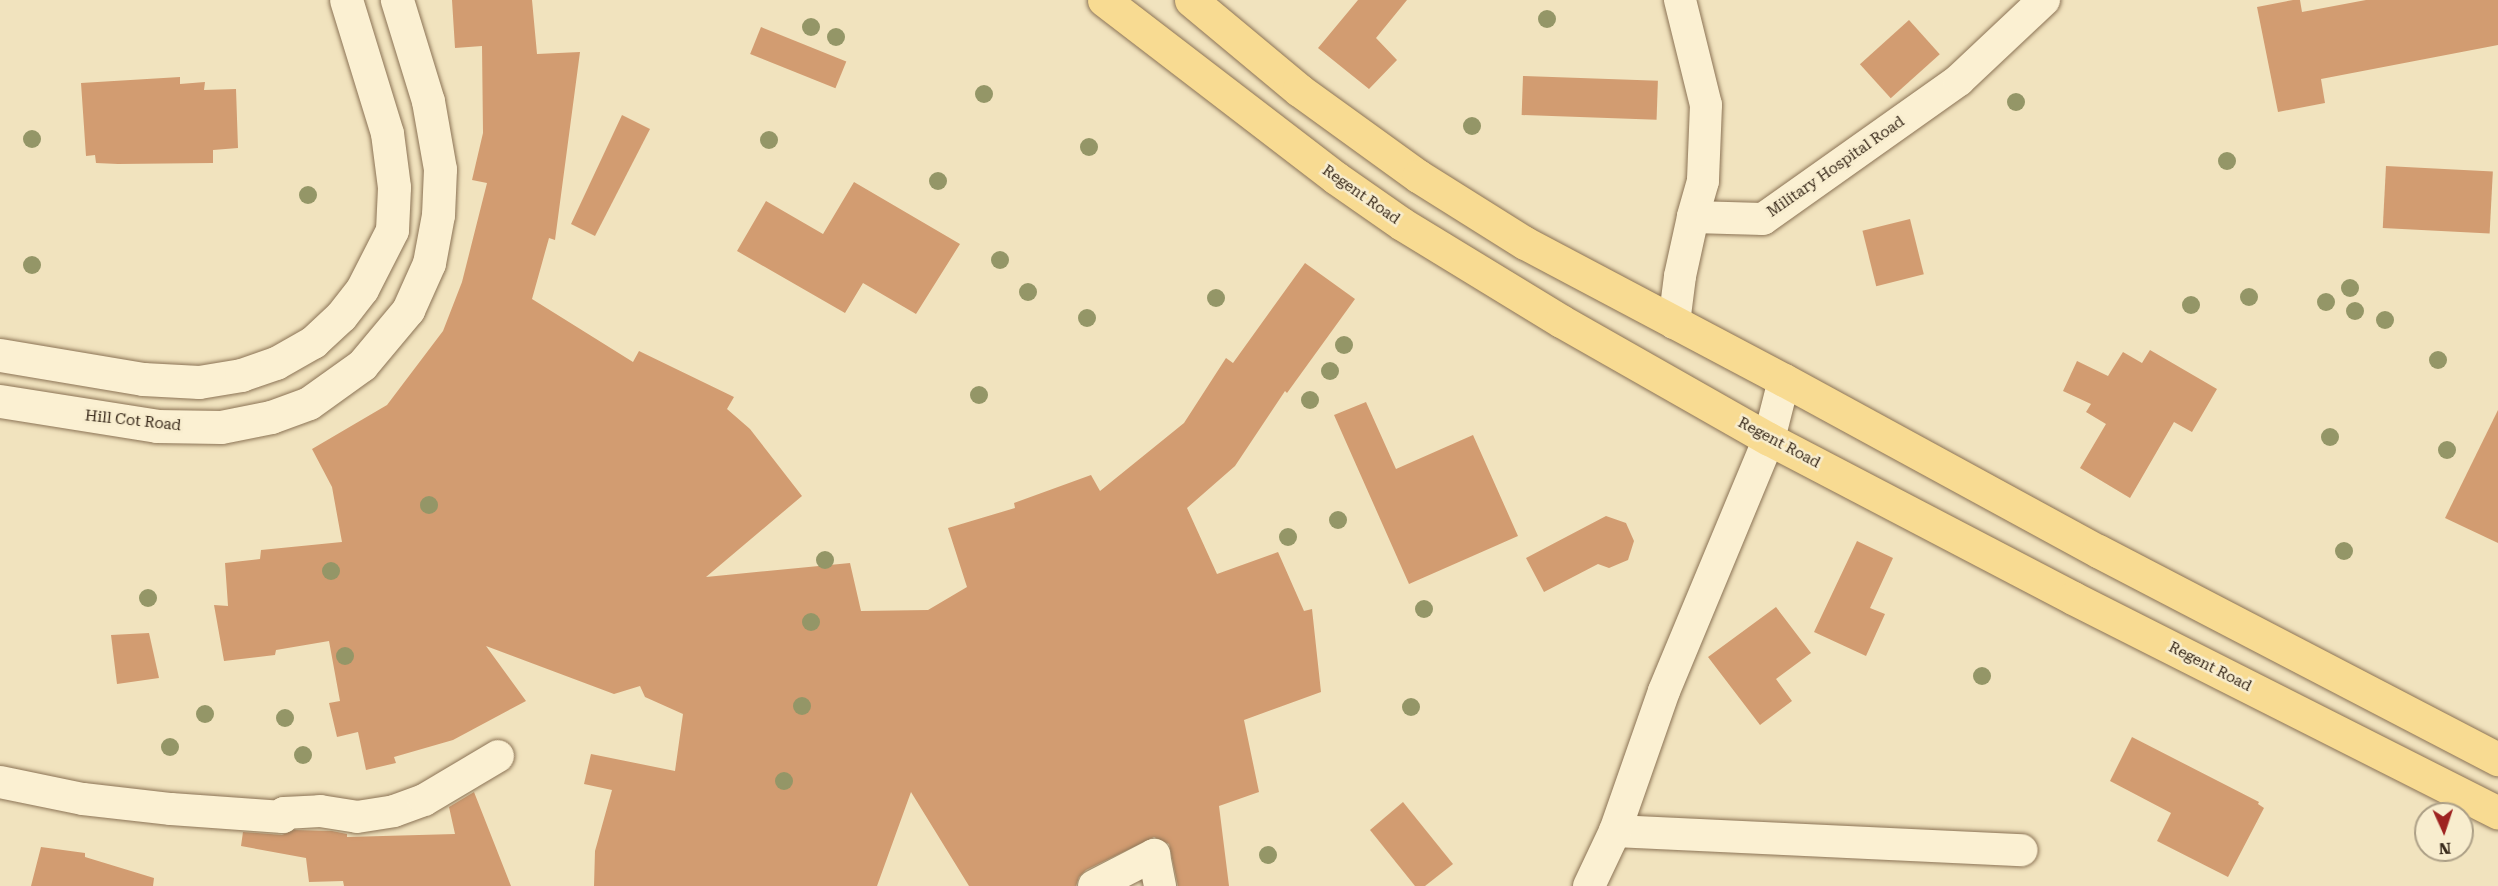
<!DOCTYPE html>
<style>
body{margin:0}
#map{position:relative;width:2498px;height:886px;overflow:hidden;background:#f1e3be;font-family:"Roboto Serif",serif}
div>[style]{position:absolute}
.building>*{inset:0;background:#d29c71;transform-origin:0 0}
.roads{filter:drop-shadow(0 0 2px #8b7355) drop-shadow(0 0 2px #8b7355)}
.minor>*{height:32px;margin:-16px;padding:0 16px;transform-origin:16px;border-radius:16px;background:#fbf0d2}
.secondary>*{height:33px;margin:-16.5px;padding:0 16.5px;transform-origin:16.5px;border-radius:16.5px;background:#fbf0d2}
.primary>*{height:33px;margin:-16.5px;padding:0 16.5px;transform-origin:16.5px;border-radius:16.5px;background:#f8db92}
.trees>*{width:18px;height:18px;margin:-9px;border-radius:50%;background:#949667}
span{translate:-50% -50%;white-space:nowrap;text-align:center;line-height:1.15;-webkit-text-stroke:5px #f8edce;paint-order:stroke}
.street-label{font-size:15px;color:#392a1b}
.north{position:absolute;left:2414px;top:802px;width:60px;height:60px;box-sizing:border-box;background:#f8edce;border:2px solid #ac9f86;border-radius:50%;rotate:177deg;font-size:16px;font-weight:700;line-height:24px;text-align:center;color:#392a1b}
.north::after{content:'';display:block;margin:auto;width:21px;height:27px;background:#9e2321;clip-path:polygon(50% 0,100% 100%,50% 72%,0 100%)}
</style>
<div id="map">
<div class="building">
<div style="clip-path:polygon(452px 0,532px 0,537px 54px,580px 52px,555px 240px,549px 238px,532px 299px,633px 362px,639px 351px,734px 397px,727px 409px,750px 429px,802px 496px,706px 577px,850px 563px,861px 611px,928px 610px,967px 587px,948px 528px,1015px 508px,1014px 503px,1091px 475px,1100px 491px,1184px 423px,1226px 358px,1233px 363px,1305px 263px,1355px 299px,1287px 393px,1285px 391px,1235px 466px,1187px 508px,1217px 574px,1278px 552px,1304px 611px,1312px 609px,1321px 692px,1244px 720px,1259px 792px,1219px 806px,1229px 886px,1178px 886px,1169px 844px,1154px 837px,1086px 870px,1079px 877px,1076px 886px,969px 886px,911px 792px,877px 886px,594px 886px,595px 851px,612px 790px,584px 784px,591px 754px,675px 771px,683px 714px,645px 697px,640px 686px,614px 694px,486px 646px,526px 701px,453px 740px,394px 757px,396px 763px,366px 770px,358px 732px,337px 737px,329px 703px,340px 701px,329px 641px,276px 650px,275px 655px,224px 661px,214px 605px,228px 606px,225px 563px,260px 559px,261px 550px,342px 542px,332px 487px,312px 449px,387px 405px,443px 331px,462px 282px,487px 183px,472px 180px,483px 133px,482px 46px,455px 48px)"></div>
<div style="clip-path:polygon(1358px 0,1407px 0,1376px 38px,1397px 60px,1369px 89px,1318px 48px)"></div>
<div style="clip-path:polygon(2293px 0,2300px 0,2302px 12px,2366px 0,2498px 0,2498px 45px,2321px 79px,2325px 103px,2278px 112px,2257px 7px)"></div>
<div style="left:1909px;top:20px;width:46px;height:66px;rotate:48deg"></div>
<div style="left:761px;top:27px;width:92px;height:29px;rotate:22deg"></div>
<div style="left:1523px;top:76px;width:135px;height:39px;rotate:2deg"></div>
<div style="clip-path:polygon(180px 77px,180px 84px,205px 82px,204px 90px,236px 89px,238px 148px,213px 150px,213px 163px,118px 164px,96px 163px,95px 155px,86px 156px,81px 83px)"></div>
<div style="clip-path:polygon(622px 115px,650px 129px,595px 236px,571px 224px)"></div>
<div style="left:2386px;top:166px;width:107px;height:62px;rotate:3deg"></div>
<div style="clip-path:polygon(854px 182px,960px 244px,916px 314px,863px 283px,845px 313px,737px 251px,766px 201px,823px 234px)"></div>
<div style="left:1910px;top:219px;width:57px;height:49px;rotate:76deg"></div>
<div style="clip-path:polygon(2150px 350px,2217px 389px,2192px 432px,2174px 422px,2130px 498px,2080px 468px,2106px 424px,2086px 412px,2091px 404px,2063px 391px,2077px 361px,2108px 376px,2123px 352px,2142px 363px)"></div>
<div style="clip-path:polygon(1366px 402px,1396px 469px,1473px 435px,1518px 536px,1409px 584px,1334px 415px)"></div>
<div style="clip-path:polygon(2498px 410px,2498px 543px,2445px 518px)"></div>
<div style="clip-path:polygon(1606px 516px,1626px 523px,1634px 541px,1628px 560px,1609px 568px,1598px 564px,1544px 592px,1526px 558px)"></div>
<div style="clip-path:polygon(1857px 541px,1893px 558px,1870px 608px,1885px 614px,1866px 656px,1814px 632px)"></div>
<div style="clip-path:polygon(1776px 607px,1811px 653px,1776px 679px,1792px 701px,1760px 725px,1708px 657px)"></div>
<div style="clip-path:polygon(149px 633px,159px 678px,117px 684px,111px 635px)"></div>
<div style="clip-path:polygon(2132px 737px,2259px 802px,2258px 804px,2264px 808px,2228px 877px,2157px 841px,2171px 813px,2110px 781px)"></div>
<div style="clip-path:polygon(474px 792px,511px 886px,344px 886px,343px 881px,309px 882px,306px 858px,241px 846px,243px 832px,282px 835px,294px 830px,332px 831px,347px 834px,347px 837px,455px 834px,449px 807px)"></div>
<div style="clip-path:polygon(1403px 802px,1453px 864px,1425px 886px,1415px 886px,1370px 830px)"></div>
<div style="clip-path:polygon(41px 847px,85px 853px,85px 857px,154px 878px,153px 886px,31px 886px)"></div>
</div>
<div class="roads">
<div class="minor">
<div style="left:1680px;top:0;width:108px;rotate:76.1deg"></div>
<div style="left:1706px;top:105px;width:76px;rotate:92.3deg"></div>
<div style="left:1703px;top:181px;width:37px;rotate:106deg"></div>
<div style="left:1674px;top:323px;width:47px;rotate:-82.7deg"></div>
<div style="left:1680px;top:276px;width:60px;rotate:-77.6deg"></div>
<div style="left:1693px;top:217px;width:70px;rotate:1.6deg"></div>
<div style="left:1763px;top:219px;width:240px;rotate:-35.3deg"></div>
<div style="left:1959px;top:80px;width:117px;rotate:-43.3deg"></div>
<div style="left:0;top:782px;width:85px;rotate:11.6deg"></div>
<div style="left:83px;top:799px;width:89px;rotate:6.5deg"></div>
<div style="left:171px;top:809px;width:112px;rotate:4.1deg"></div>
<div style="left:283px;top:817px;width:4px;rotate:-76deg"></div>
<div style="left:284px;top:813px;width:36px;rotate:-3deg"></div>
<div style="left:320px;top:811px;width:37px;rotate:9deg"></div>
<div style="left:357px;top:817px;width:37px;rotate:-9deg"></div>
<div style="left:394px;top:811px;width:32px;rotate:-20deg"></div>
<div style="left:424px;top:800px;width:86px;rotate:-30.7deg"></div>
<div style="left:1615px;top:831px;width:407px;rotate:2.7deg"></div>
<div style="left:1094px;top:886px;width:68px;rotate:-27.3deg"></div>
<div style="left:1154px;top:855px;width:32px;rotate:79deg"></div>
<div style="left:1589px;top:886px;width:61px;rotate:-64.7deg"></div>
<div style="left:1615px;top:831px;width:148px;rotate:-70.7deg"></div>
<div style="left:1664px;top:691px;width:273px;rotate:-67.4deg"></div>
<div style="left:1769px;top:439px;width:61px;rotate:-75.7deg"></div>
</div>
<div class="secondary">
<div style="left:0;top:355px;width:145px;rotate:9.5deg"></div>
<div style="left:143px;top:379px;width:56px;rotate:3.1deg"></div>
<div style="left:199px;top:382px;width:43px;rotate:-9.5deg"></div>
<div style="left:241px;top:375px;width:37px;rotate:-19deg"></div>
<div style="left:276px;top:363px;width:43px;rotate:-29.6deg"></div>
<div style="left:313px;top:342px;width:38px;rotate:-43deg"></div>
<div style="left:341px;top:316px;width:34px;rotate:-52deg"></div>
<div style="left:362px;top:289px;width:66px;rotate:-63deg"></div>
<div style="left:392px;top:230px;width:43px;rotate:-87.3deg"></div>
<div style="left:394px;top:187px;width:54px;rotate:-97.4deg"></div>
<div style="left:387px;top:133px;width:139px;rotate:-107.1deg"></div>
<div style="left:0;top:401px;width:159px;rotate:9deg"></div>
<div style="left:157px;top:426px;width:64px;rotate:0.9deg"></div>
<div style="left:221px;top:427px;width:51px;rotate:-11.3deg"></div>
<div style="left:271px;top:417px;width:40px;rotate:-20.2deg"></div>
<div style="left:309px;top:403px;width:65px;rotate:-35.6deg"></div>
<div style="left:362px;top:365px;width:72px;rotate:-50.1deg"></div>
<div style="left:408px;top:310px;width:51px;rotate:-65.9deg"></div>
<div style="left:429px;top:263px;width:49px;rotate:-79.4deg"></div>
<div style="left:438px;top:215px;width:46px;rotate:-87.5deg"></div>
<div style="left:440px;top:169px;width:69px;rotate:-100deg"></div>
<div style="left:428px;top:101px;width:106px;rotate:-107.1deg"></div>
</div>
<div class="primary">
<div style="left:1104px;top:0;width:292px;rotate:37.5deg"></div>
<div style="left:1336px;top:178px;width:80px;rotate:34.9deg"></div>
<div style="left:1402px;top:224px;width:186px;rotate:31.4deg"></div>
<div style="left:1561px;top:321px;width:239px;rotate:29.6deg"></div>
<div style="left:1769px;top:439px;width:343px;rotate:27.6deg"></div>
<div style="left:2073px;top:598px;width:476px;rotate:26.8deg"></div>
<div style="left:1191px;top:0;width:141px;rotate:39.8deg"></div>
<div style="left:1299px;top:90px;width:147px;rotate:35.9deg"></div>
<div style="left:1418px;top:176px;width:126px;rotate:32.1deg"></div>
<div style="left:1525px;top:243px;width:293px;rotate:27.9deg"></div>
<div style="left:1784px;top:380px;width:358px;rotate:28.6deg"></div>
<div style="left:2098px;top:551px;width:451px;rotate:27.5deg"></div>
</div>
</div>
<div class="trees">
<div style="left:1547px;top:19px"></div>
<div style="left:811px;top:27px"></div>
<div style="left:836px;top:37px"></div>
<div style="left:984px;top:94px"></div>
<div style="left:2016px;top:102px"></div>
<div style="left:1472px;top:126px"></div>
<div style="left:32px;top:139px"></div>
<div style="left:769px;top:140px"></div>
<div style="left:1089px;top:147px"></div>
<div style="left:2227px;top:161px"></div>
<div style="left:938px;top:181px"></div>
<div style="left:308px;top:195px"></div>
<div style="left:1000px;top:260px"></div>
<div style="left:32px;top:265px"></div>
<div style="left:2350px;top:288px"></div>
<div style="left:1028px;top:292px"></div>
<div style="left:2249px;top:297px"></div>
<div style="left:1216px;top:298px"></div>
<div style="left:2326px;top:302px"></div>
<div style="left:2191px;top:305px"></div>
<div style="left:2355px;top:311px"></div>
<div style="left:1087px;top:318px"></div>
<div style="left:2385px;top:320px"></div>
<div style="left:1344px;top:345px"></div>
<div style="left:2438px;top:360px"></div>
<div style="left:1330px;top:371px"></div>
<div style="left:979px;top:395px"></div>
<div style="left:1310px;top:400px"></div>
<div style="left:2330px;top:437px"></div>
<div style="left:2447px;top:450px"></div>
<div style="left:429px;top:505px"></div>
<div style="left:1338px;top:520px"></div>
<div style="left:1288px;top:537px"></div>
<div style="left:2344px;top:551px"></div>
<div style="left:825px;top:560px"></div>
<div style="left:331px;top:571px"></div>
<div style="left:148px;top:598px"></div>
<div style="left:1424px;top:609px"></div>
<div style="left:811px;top:622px"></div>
<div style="left:345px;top:656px"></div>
<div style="left:1982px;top:676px"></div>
<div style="left:802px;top:706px"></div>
<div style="left:1411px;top:707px"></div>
<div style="left:205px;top:714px"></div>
<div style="left:285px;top:718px"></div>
<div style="left:170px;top:747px"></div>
<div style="left:303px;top:755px"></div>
<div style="left:784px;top:781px"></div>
<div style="left:1268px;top:855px"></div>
</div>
<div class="street-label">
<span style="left:1836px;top:167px;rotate:-35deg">Military Hospital Road</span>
<span style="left:1361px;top:195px;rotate:35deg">Regent Road</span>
<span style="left:133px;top:421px;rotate:6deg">Hill Cot Road</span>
<span style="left:1779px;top:443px;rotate:28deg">Regent Road</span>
<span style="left:2210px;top:667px;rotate:27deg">Regent Road</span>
</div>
<div class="north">N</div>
</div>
